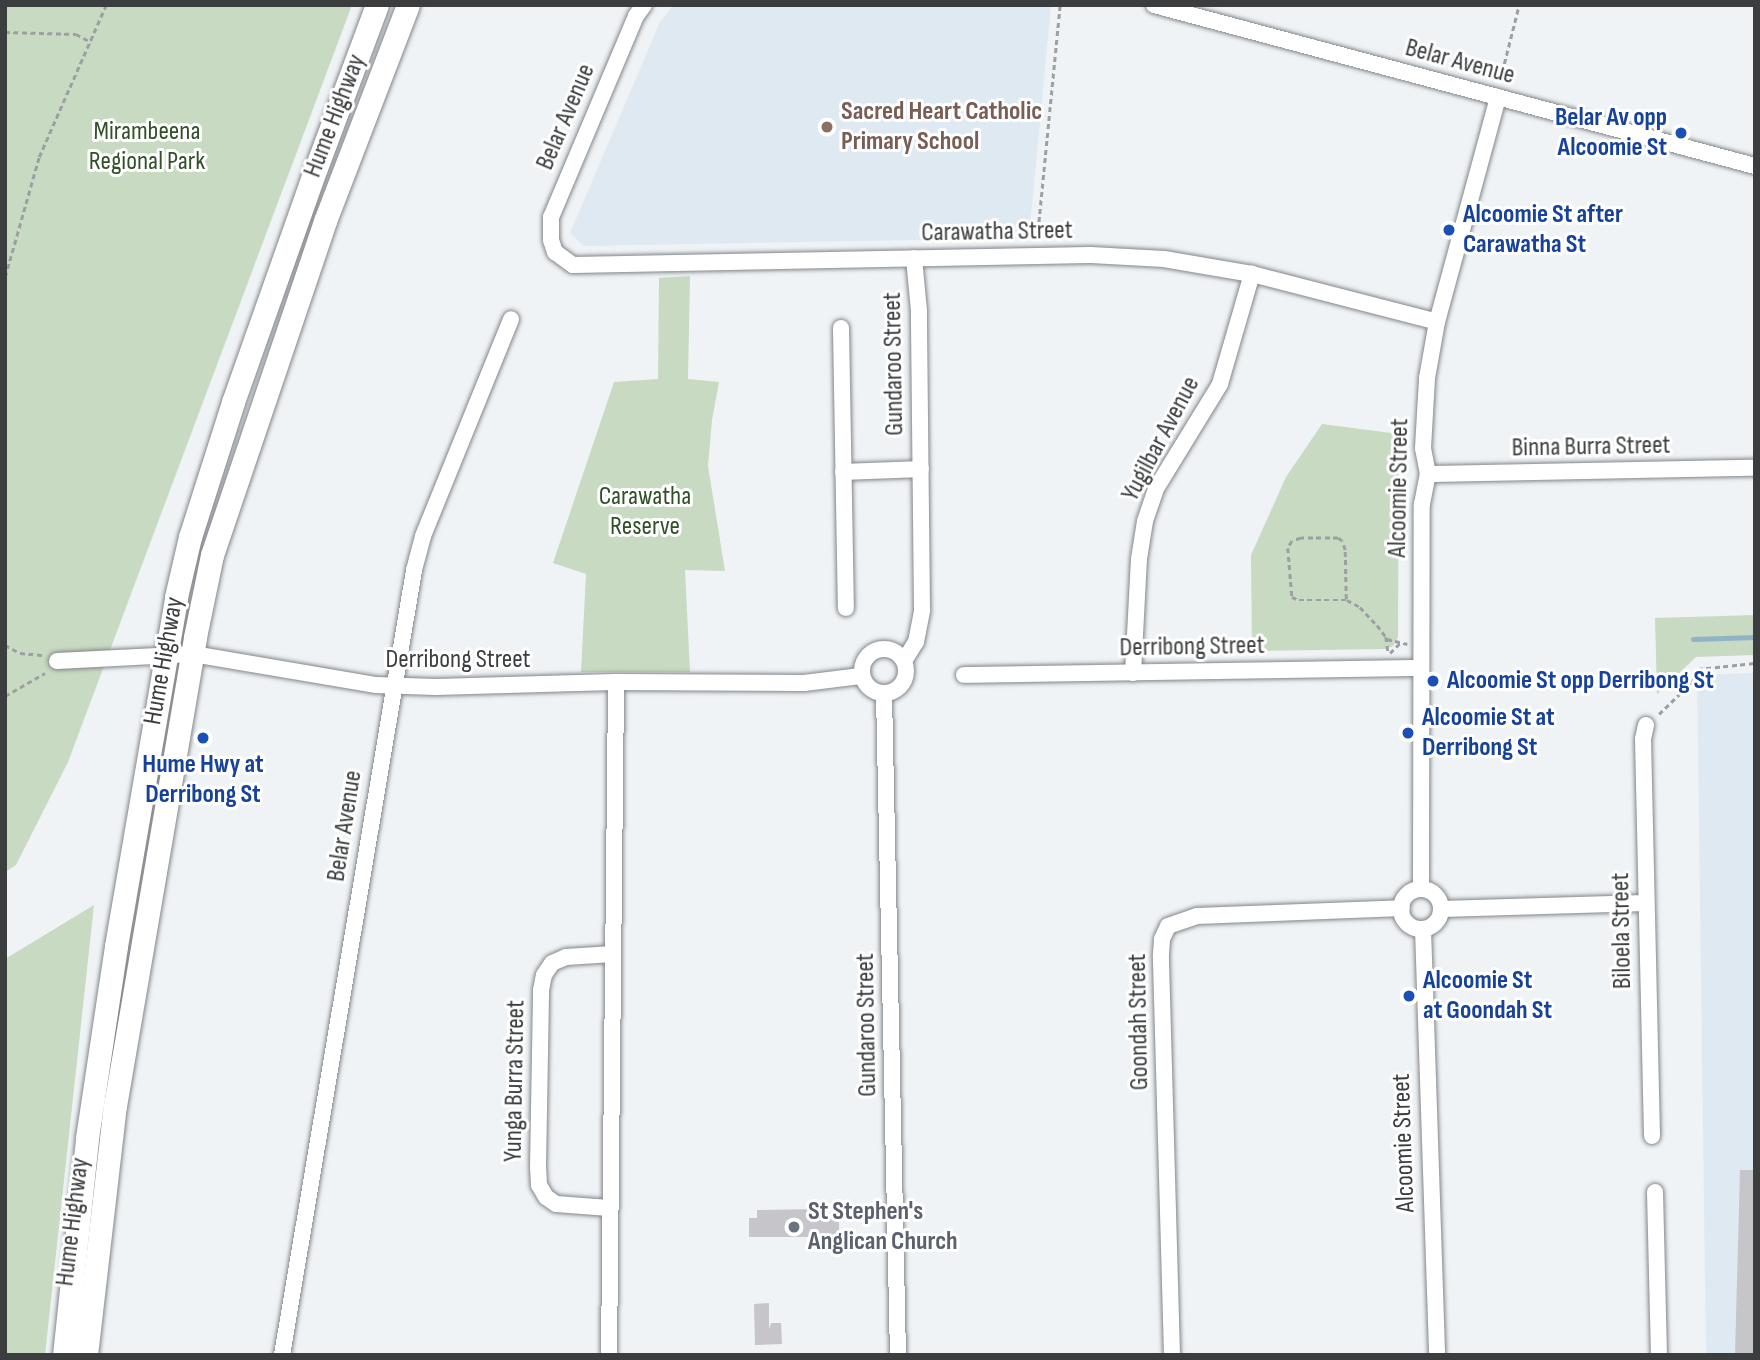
<!DOCTYPE html>
<style>
body{margin:0}
#map{position:relative;width:1760px;height:1360px;overflow:hidden;background:#eff3f6;font-family:"Sofia Sans Condensed",sans-serif}
div>[style]{position:absolute}
.built>*{inset:0;background:#dfe9f2}
.green>*{inset:0;background:#c8dac2}
.stream>*{height:5px;margin:-2.5px;padding:0 2.5px;transform-origin:2.5px;border-radius:2.5px;background:#91b3c6}
.building>*{inset:0;background:#c6c6ca}
.path>*{height:2.5px;margin-top:-1.25px;transform-origin:0;background:repeating-linear-gradient(90deg,#9da0a2 0 5px,transparent 0 8.5px)}
.roads{filter:drop-shadow(0 0 2px #83868a) drop-shadow(0 0 2px #83868a)}
.minor>*{height:16px;margin:-8px;padding:0 8px;transform-origin:8px;border-radius:8px;background:#fff}
.minor>.ring{margin:-8px;padding:0;box-sizing:content-box;background:none;border:16px solid #fff;border-radius:50%}
.highway>*{height:23px;margin:-11.5px;padding:0 11.5px;transform-origin:11.5px;border-radius:11.5px;background:#fff}
.dots>*{width:19px;height:19px;translate:-50% -50%;box-sizing:border-box;border:4px solid #fff;border-radius:50%}
span{translate:-50% -50%;white-space:nowrap;text-align:center;line-height:1.15;-webkit-text-stroke:6px #fff;paint-order:stroke}
.street-label{font-size:26px;color:#3b3d3e}
.education-label{font-size:26px;color:#785e54;font-weight:700}
.left{translate:0 -50%;text-align:left}
.transit-label{font-size:26px;color:#164399;font-weight:700}
.right{translate:-100% -50%;text-align:right}
.park-label{font-size:26px;color:#315027}
.worship-label{font-size:26px;color:#5b616d;font-weight:700}
.frame{position:absolute;inset:0;border:7px solid #3b3d3e;pointer-events:none}
</style>
<div id="map">
<div class="built">
<div style="clip-path:polygon(674px 5px,1051px 5px,1029px 238px,584px 246px,570px 233px,660px 22px)"></div>
<div style="clip-path:polygon(1755px 673px,1755px 1355px,1706px 1355px,1697px 675px)"></div>
</div>
<div class="green">
<div style="clip-path:polygon(5px 5px,352px 5px,68px 762px,16px 865px,5px 872px)"></div>
<div style="clip-path:polygon(690px 276px,688px 379px,719px 382px,712px 420px,708px 466px,725px 571px,685px 570px,690px 672px,581px 672px,586px 574px,553px 563px,614px 382px,658px 379px,659px 278px)"></div>
<div style="clip-path:polygon(1322px 424px,1399px 434px,1398px 637px,1393px 646px,1386px 649px,1252px 651px,1251px 555px,1286px 477px)"></div>
<div style="clip-path:polygon(1755px 615px,1755px 655px,1696px 657px,1657px 694px,1655px 618px)"></div>
<div style="clip-path:polygon(94px 905px,45px 1355px,5px 1355px,5px 959px)"></div>
</div>
<div class="stream">
<div style="left:1693px;top:639px;width:62px;rotate:-1.8deg"></div>
</div>
<div class="building">
<div style="clip-path:polygon(1740px 1170px,1755px 1170px,1755px 1355px,1735px 1355px)"></div>
<div style="clip-path:polygon(816px 1209px,817px 1218px,839px 1218px,839px 1237px,749px 1237px,749px 1218px,757px 1218px,757px 1210px)"></div>
<div style="clip-path:polygon(769px 1303px,769px 1329px,771px 1323px,781px 1323px,782px 1344px,755px 1345px,754px 1304px)"></div>
</div>
<div class="path">
<div style="left:5px;top:32px;width:71px;rotate:1.6deg"></div>
<div style="left:76px;top:34px;width:17px;rotate:28deg"></div>
<div style="left:1500px;top:80px;width:77px;rotate:-75.8deg"></div>
<div style="left:1037px;top:239px;width:235px;rotate:-84.4deg"></div>
<div style="left:5px;top:277px;width:125px;rotate:-74.2deg"></div>
<div style="left:39px;top:157px;width:166px;rotate:-66.2deg"></div>
<div style="left:1346px;top:599px;width:49px;rotate:-91.2deg"></div>
<div style="left:1345px;top:550px;width:9px;rotate:-108deg"></div>
<div style="left:1342px;top:541px;width:5px;rotate:-143deg"></div>
<div style="left:1338px;top:538px;width:37px;rotate:180deg"></div>
<div style="left:1301px;top:538px;width:9px;rotate:162deg"></div>
<div style="left:1292px;top:541px;width:8px;rotate:120deg"></div>
<div style="left:1288px;top:548px;width:49px;rotate:85.3deg"></div>
<div style="left:1292px;top:597px;width:8px;rotate:23deg"></div>
<div style="left:1299px;top:600px;width:48px"></div>
<div style="left:1347px;top:600px;width:15px;rotate:28deg"></div>
<div style="left:1360px;top:607px;width:25px;rotate:47deg"></div>
<div style="left:1377px;top:625px;width:15px;rotate:53deg"></div>
<div style="left:1386px;top:637px;width:14px;rotate:82deg"></div>
<div style="left:1387px;top:639px;width:21px;rotate:14deg"></div>
<div style="left:5px;top:645px;width:17px;rotate:28deg"></div>
<div style="left:20px;top:653px;width:22px;rotate:5deg"></div>
<div style="left:1390px;top:653px;width:14px;rotate:-45deg"></div>
<div style="left:5px;top:696px;width:46px;rotate:-29.9deg"></div>
<div style="left:1659px;top:714px;width:46px;rotate:-44.1deg"></div>
<div style="left:1692px;top:682px;width:14px;rotate:-65deg"></div>
<div style="left:1698px;top:669px;width:57px;rotate:-6deg"></div>
</div>
<div class="roads">
<div class="minor">
<div style="left:644px;top:5px;width:14px;rotate:126deg"></div>
<div style="left:636px;top:16px;width:218px;rotate:112.9deg"></div>
<div style="left:551px;top:217px;width:23px;rotate:90deg"></div>
<div style="left:551px;top:240px;width:13px;rotate:72deg"></div>
<div style="left:555px;top:252px;width:22px;rotate:36deg"></div>
<div style="left:573px;top:265px;width:518px;rotate:-1.11deg"></div>
<div style="left:1091px;top:255px;width:73px;rotate:3.1deg"></div>
<div style="left:1164px;top:259px;width:89px;rotate:9.7deg"></div>
<div style="left:1252px;top:274px;width:191px;rotate:14.5deg"></div>
<div style="left:1154px;top:5px;width:622px;rotate:15deg"></div>
<div style="left:841px;top:328px;width:280px;rotate:89deg"></div>
<div style="left:843px;top:472px;width:78px;rotate:-2.2deg"></div>
<div style="left:1428px;top:474px;width:327px;rotate:-1.1deg"></div>
<div class="ring" style="left:862px;top:649px;width:28px;height:28px"></div>
<div style="left:57px;top:661px;width:136px;rotate:-2.9deg"></div>
<div style="left:193px;top:654px;width:186px;rotate:9.6deg"></div>
<div style="left:376px;top:685px;width:60px;rotate:1.9deg"></div>
<div style="left:436px;top:687px;width:180px;rotate:-1.6deg"></div>
<div style="left:616px;top:682px;width:188px;rotate:0.3deg"></div>
<div style="left:804px;top:683px;width:57px;rotate:-7deg"></div>
<div style="left:904px;top:661px;width:22px;rotate:-58deg"></div>
<div style="left:916px;top:642px;width:33px;rotate:-79deg"></div>
<div style="left:922px;top:610px;width:299px;rotate:-90.6deg"></div>
<div style="left:919px;top:311px;width:53px;rotate:-95.4deg"></div>
<div style="left:1133px;top:673px;width:114px;rotate:-87deg"></div>
<div style="left:1139px;top:559px;width:38px;rotate:-81deg"></div>
<div style="left:1145px;top:521px;width:36px;rotate:-71deg"></div>
<div style="left:1157px;top:487px;width:121px;rotate:-58.5deg"></div>
<div style="left:1220px;top:384px;width:115px;rotate:-73.8deg"></div>
<div style="left:964px;top:675px;width:457px;rotate:-0.9deg"></div>
<div style="left:884px;top:694px;width:661px;rotate:88.79deg"></div>
<div style="left:1646px;top:725px;width:14px;rotate:102deg"></div>
<div style="left:1643px;top:739px;width:397px;rotate:88.7deg"></div>
<div style="left:1421px;top:889px;width:385px;rotate:-89.9deg"></div>
<div style="left:1422px;top:504px;width:31px;rotate:-79deg"></div>
<div style="left:1428px;top:474px;width:26px;rotate:-101deg"></div>
<div style="left:1423px;top:448px;width:70px;rotate:-86.7deg"></div>
<div style="left:1427px;top:378px;width:57px;rotate:-79.9deg"></div>
<div style="left:1437px;top:322px;width:233px;rotate:-74.8deg"></div>
<div class="ring" style="left:1401px;top:889px;width:24px;height:24px"></div>
<div style="left:1441px;top:909px;width:205px;rotate:-1.7deg"></div>
<div style="left:1423px;top:929px;width:426px;rotate:88.1deg"></div>
<div style="left:1655px;top:1192px;width:163px;rotate:88.6deg"></div>
<div style="left:609px;top:1208px;width:53px;rotate:-175.7deg"></div>
<div style="left:556px;top:1204px;width:12px;rotate:-145deg"></div>
<div style="left:546px;top:1197px;width:14px;rotate:-120deg"></div>
<div style="left:539px;top:1185px;width:18px;rotate:-93deg"></div>
<div style="left:538px;top:1167px;width:177px;rotate:-89deg"></div>
<div style="left:541px;top:990px;width:15px;rotate:-79deg"></div>
<div style="left:544px;top:975px;width:14px;rotate:-56deg"></div>
<div style="left:552px;top:963px;width:15px;rotate:-23deg"></div>
<div style="left:566px;top:957px;width:47px;rotate:-3.7deg"></div>
<div style="left:282px;top:1355px;width:796px;rotate:-80.45deg"></div>
<div style="left:414px;top:570px;width:35px;rotate:-75deg"></div>
<div style="left:423px;top:536px;width:234px;rotate:-67.9deg"></div>
<div style="left:609px;top:1355px;width:673px;rotate:-89.4deg"></div>
<div style="left:1172px;top:1355px;width:401px;rotate:-91.6deg"></div>
<div style="left:1161px;top:954px;width:15px;rotate:-86deg"></div>
<div style="left:1162px;top:939px;width:14px;rotate:-65deg"></div>
<div style="left:1168px;top:926px;width:31px;rotate:-19deg"></div>
<div style="left:1197px;top:916px;width:205px;rotate:-2.2deg"></div>
</div>
<div class="highway">
<div style="left:64px;top:1355px;width:218px;rotate:-83.9deg"></div>
<div style="left:87px;top:1138px;width:194px;rotate:-81.4deg"></div>
<div style="left:116px;top:946px;width:354px;rotate:-80.2deg"></div>
<div style="left:176px;top:597px;width:62px;rotate:-76.9deg"></div>
<div style="left:190px;top:537px;width:142px;rotate:-72.3deg"></div>
<div style="left:233px;top:402px;width:248px;rotate:-70.5deg"></div>
<div style="left:316px;top:168px;width:174px;rotate:-69.5deg"></div>
<div style="left:86px;top:1355px;width:251px;rotate:-83.4deg"></div>
<div style="left:115px;top:1106px;width:476px;rotate:-80.3deg"></div>
<div style="left:195px;top:637px;width:84px;rotate:-78.3deg"></div>
<div style="left:212px;top:555px;width:353px;rotate:-71.3deg"></div>
<div style="left:325px;top:221px;width:231px;rotate:-69deg"></div>
</div>
</div>
<div class="dots">
<div style="left:827px;top:127px;background:#8d6e63"></div>
<div style="left:1681px;top:133px;background:#1a4fb4"></div>
<div style="left:1449px;top:230px;background:#1a4fb4"></div>
<div style="left:1433px;top:681px;background:#1a4fb4"></div>
<div style="left:1408px;top:733px;background:#1a4fb4"></div>
<div style="left:203px;top:738px;background:#1a4fb4"></div>
<div style="left:1409px;top:996px;background:#1a4fb4"></div>
<div style="left:794px;top:1227px;background:#6b7280"></div>
</div>
<div class="street-label">
<span style="left:1460px;top:62px;rotate:15deg">Belar Avenue</span>
<span style="left:335px;top:116px;rotate:-69deg">Hume Highway</span>
<span style="left:566px;top:117px;rotate:-67deg">Belar Avenue</span>
<span style="left:997px;top:232px;rotate:-1deg">Carawatha Street</span>
<span style="left:894px;top:364px;rotate:-91deg">Gundaroo Street</span>
<span style="left:1161px;top:439px;rotate:-62deg">Yugilbar Avenue</span>
<span style="left:1591px;top:447px;rotate:-1deg">Binna Burra Street</span>
<span style="left:1399px;top:488px;rotate:-89deg">Alcoomie Street</span>
<span style="left:1192px;top:647px;rotate:-1deg">Derribong Street</span>
<span style="left:458px;top:660px">Derribong Street</span>
<span style="left:164px;top:661px;rotate:-80deg">Hume Highway</span>
<span style="left:345px;top:826px;rotate:-81deg">Belar Avenue</span>
<span style="left:1622px;top:931px;rotate:-91deg">Biloela Street</span>
<span style="left:1139px;top:1022px;rotate:-91deg">Goondah Street</span>
<span style="left:867px;top:1025px;rotate:-91deg">Gundaroo Street</span>
<span style="left:515px;top:1081px;rotate:-89deg">Yunga Burra Street</span>
<span style="left:1404px;top:1143px;rotate:-92deg">Alcoomie Street</span>
<span style="left:73px;top:1222px;rotate:-83deg">Hume Highway</span>
</div>
<div class="education-label">
<span class="left" style="left:841px;top:127px">Sacred Heart Catholic<br>Primary School</span>
</div>
<div class="transit-label">
<span class="right" style="left:1667px;top:133px">Belar Av opp<br>Alcoomie St</span>
<span class="left" style="left:1463px;top:230px">Alcoomie St after<br>Carawatha St</span>
<span class="left" style="left:1447px;top:681px">Alcoomie St opp Derribong St</span>
<span class="left" style="left:1422px;top:733px">Alcoomie St at<br>Derribong St</span>
<span style="left:203px;top:780px">Hume Hwy at<br>Derribong St</span>
<span class="left" style="left:1423px;top:996px">Alcoomie St<br>at Goondah St</span>
</div>
<div class="park-label">
<span style="left:147px;top:147px">Mirambeena<br>Regional Park</span>
<span style="left:645px;top:512px">Carawatha<br>Reserve</span>
</div>
<div class="worship-label">
<span class="left" style="left:808px;top:1227px">St Stephen's<br>Anglican Church</span>
</div>
<div class="frame"></div>
</div>
